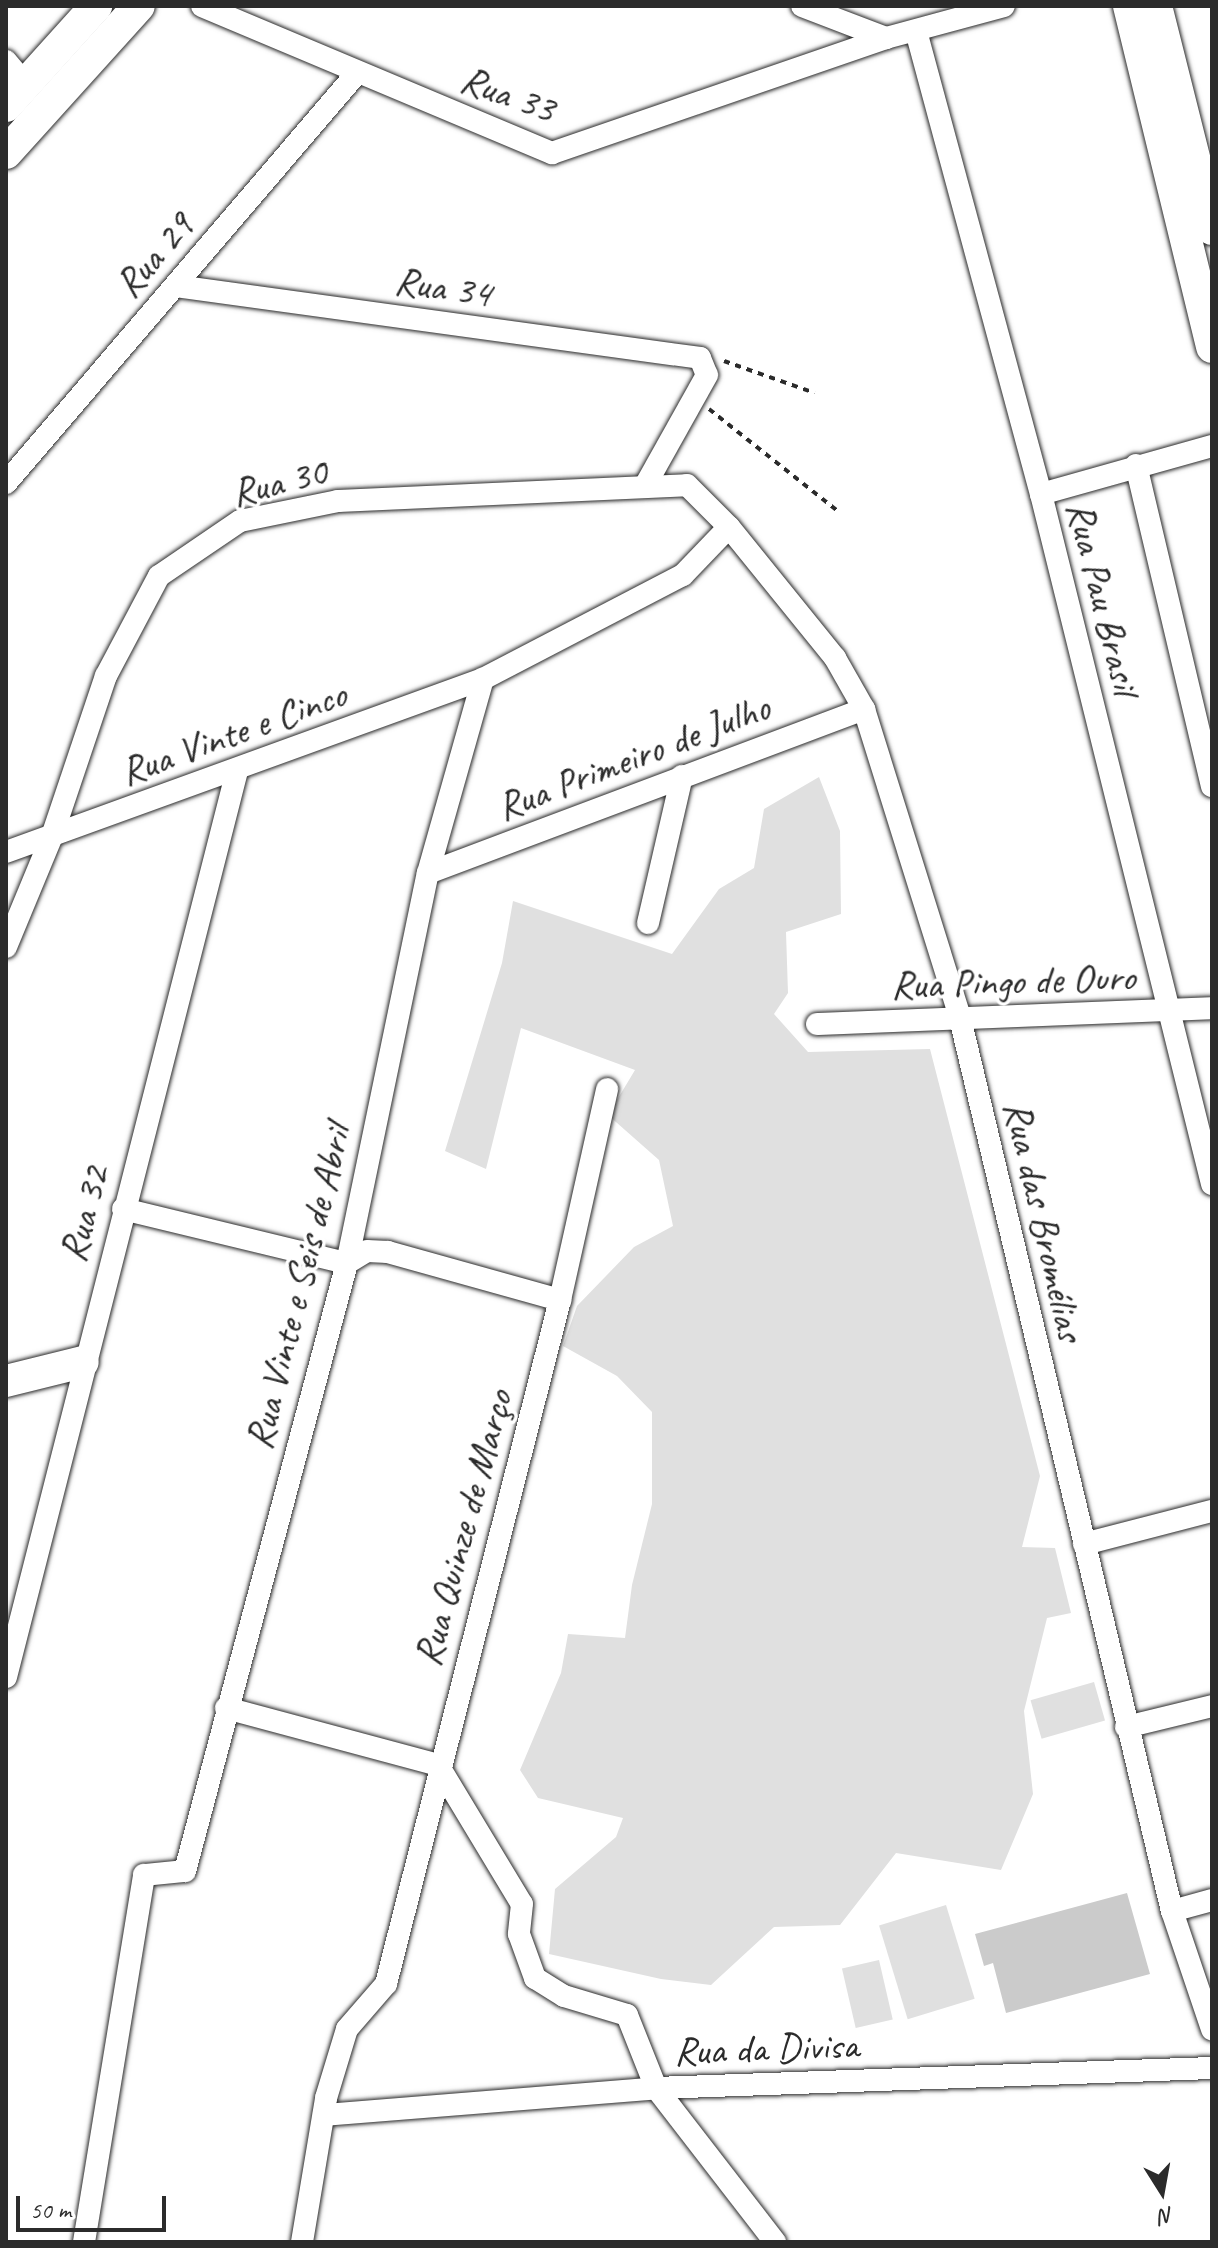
<!DOCTYPE html>
<meta charset="utf-8">
<style>
body{margin:0}
#map{position:relative;width:1218px;height:2248px;overflow:hidden;background:#fff;font-family:Caveat,sans-serif}
div>[style]{position:absolute}
.green>*{inset:0;background:#e0e0e0;transform-origin:0 0}
.building>*{inset:0;background:#cbcbcb}
.path>*{height:4px;margin-top:-2px;transform-origin:0;background:repeating-linear-gradient(90deg,#2b2b2b 0 6px,transparent 0 12px)}
.roads{filter:drop-shadow(0 0 2px #2b2b2b) drop-shadow(0 0 2px #2b2b2b)}
.street>*{height:22px;margin:-11px;padding:0 11px;transform-origin:11px;border-radius:11px;background:#fff}
.secondary>*{height:32px;margin:-16px;padding:0 16px;transform-origin:16px;border-radius:16px;background:#fff}
span{translate:-50% -50%;white-space:nowrap;text-align:center;line-height:1.15;-webkit-text-stroke:7px #fff;paint-order:stroke}
.street-label{font-size:40px;color:#2b2b2b}
.frame{position:absolute;inset:0;border:8px solid #2b2b2b;pointer-events:none}
.north{position:absolute;left:1122px;top:2152px;width:80px;height:80px;-webkit-text-stroke:6px #fff;paint-order:stroke;rotate:169deg;font-size:22px;font-weight:700;line-height:32px;text-align:center;color:#2b2b2b}
.north::after{content:'';display:block;margin:auto;width:28px;height:36px;background:#2b2b2b;clip-path:polygon(50% 0,100% 100%,50% 72%,0 100%)}
.scale{position:absolute;left:16px;top:2196px;width:150px;height:36px;box-sizing:border-box;border:4px solid #2b2b2b;border-top:0;padding-left:10px;font-size:24px;line-height:28px;white-space:nowrap;color:#2b2b2b;-webkit-text-stroke:6px #fff;paint-order:stroke}
</style>
<div id="map">
<div class="green">
<div style="clip-path:polygon(819px 777px,840px 831px,841px 914px,786px 932px,788px 993px,774px 1014px,808px 1052px,930px 1049px,1040px 1476px,1022px 1547px,1055px 1548px,1071px 1613px,1047px 1618px,1024px 1711px,1033px 1794px,1001px 1870px,896px 1853px,840px 1925px,774px 1927px,711px 1985px,661px 1979px,549px 1954px,555px 1889px,616px 1837px,623px 1818px,538px 1798px,520px 1770px,561px 1673px,568px 1634px,625px 1638px,632px 1585px,652px 1504px,652px 1412px,617px 1376px,563px 1346px,577px 1306px,634px 1247px,673px 1226px,659px 1160px,608px 1115px,635px 1070px,521px 1028px,486px 1169px,445px 1151px,502px 963px,513px 901px,672px 954px,719px 889px,754px 868px,764px 809px)"></div>
<div style="left:1094px;top:1682px;width:40px;height:66px;rotate:74deg"></div>
<div style="left:946px;top:1905px;width:98px;height:70px;rotate:73deg"></div>
<div style="left:879px;top:1960px;width:61px;height:38px;rotate:77deg"></div>
</div>
<div class="building">
<div style="clip-path:polygon(1127px 1893px,1150px 1974px,1006px 2013px,993px 1963px,984px 1966px,975px 1934px)"></div>
</div>
<div class="path">
<div style="left:724px;top:361px;width:96px;rotate:19.4deg"></div>
<div style="left:709px;top:409px;width:167px;rotate:38.4deg"></div>
</div>
<div class="roads">
<div class="street">
<div style="left:202px;top:6px;width:380px;rotate:22.8deg"></div>
<div style="left:552px;top:153px;width:353px;rotate:-19deg"></div>
<div style="left:886px;top:38px;width:122px;rotate:-15.2deg"></div>
<div style="left:802px;top:6px;width:90px;rotate:20.9deg"></div>
<div style="left:916px;top:31px;width:480px;rotate:74.9deg"></div>
<div style="left:1041px;top:494px;width:711px;rotate:76.08deg"></div>
<div style="left:6px;top:61px;width:31px;rotate:50deg"></div>
<div style="left:176px;top:286px;width:529px;rotate:7.82deg"></div>
<div style="left:700px;top:358px;width:18px;rotate:68deg"></div>
<div style="left:707px;top:375px;width:127px;rotate:119.2deg"></div>
<div style="left:1136px;top:465px;width:330px;rotate:76.7deg"></div>
<div style="left:6px;top:483px;width:538px;rotate:-49.44deg"></div>
<div style="left:1041px;top:494px;width:178px;rotate:-15.7deg"></div>
<div style="left:6px;top:852px;width:507px;rotate:-19.93deg"></div>
<div style="left:483px;top:679px;width:225px;rotate:-27.5deg"></div>
<div style="left:683px;top:575px;width:66px;rotate:-46.2deg"></div>
<div style="left:428px;top:873px;width:466px;rotate:-20.6deg"></div>
<div style="left:648px;top:923px;width:151px;rotate:-77deg"></div>
<div style="left:6px;top:947px;width:120px;rotate:-67.5deg"></div>
<div style="left:52px;top:836px;width:169px;rotate:-71.4deg"></div>
<div style="left:106px;top:676px;width:113px;rotate:-62.1deg"></div>
<div style="left:159px;top:576px;width:98px;rotate:-34.2deg"></div>
<div style="left:240px;top:521px;width:100px;rotate:-11.5deg"></div>
<div style="left:338px;top:501px;width:349px;rotate:-2.6deg"></div>
<div style="left:687px;top:485px;width:59px;rotate:45deg"></div>
<div style="left:729px;top:527px;width:169px;rotate:51deg"></div>
<div style="left:835px;top:658px;width:59px;rotate:60.4deg"></div>
<div style="left:864px;top:709px;width:324px;rotate:72.7deg"></div>
<div style="left:960px;top:1018px;width:918px;rotate:76.65deg"></div>
<div style="left:1172px;top:1911px;width:125px;rotate:71.3deg"></div>
<div style="left:817px;top:1024px;width:395px;rotate:-2.3deg"></div>
<div style="left:123px;top:1209px;width:230px;rotate:13.6deg"></div>
<div style="left:347px;top:1263px;width:23px;rotate:-31deg"></div>
<div style="left:367px;top:1251px;width:21px;rotate:3deg"></div>
<div style="left:388px;top:1252px;width:179px;rotate:15.6deg"></div>
<div style="left:1084px;top:1544px;width:132px;rotate:-14.5deg"></div>
<div style="left:6px;top:1677px;width:935px;rotate:-75.7deg"></div>
<div style="left:226px;top:1708px;width:220px;rotate:15deg"></div>
<div style="left:438px;top:1765px;width:162px;rotate:58.9deg"></div>
<div style="left:522px;top:1904px;width:30px;rotate:96deg"></div>
<div style="left:519px;top:1934px;width:47px;rotate:70deg"></div>
<div style="left:535px;top:1978px;width:34px;rotate:32deg"></div>
<div style="left:564px;top:1996px;width:66px;rotate:16.8deg"></div>
<div style="left:627px;top:2015px;width:79px;rotate:68.3deg"></div>
<div style="left:656px;top:2088px;width:195px;rotate:52.3deg"></div>
<div style="left:1126px;top:1727px;width:89px;rotate:-13.7deg"></div>
<div style="left:1172px;top:1911px;width:41px;rotate:-15.4deg"></div>
<div style="left:324px;top:2115px;width:333px;rotate:-4.6deg"></div>
<div style="left:656px;top:2088px;width:556px;rotate:-2.06deg"></div>
<div style="left:84px;top:2242px;width:372px;rotate:-80.7deg"></div>
<div style="left:144px;top:1875px;width:41px;rotate:-5.6deg"></div>
<div style="left:185px;top:1871px;width:629px;rotate:-75.08deg"></div>
<div style="left:347px;top:1263px;width:398px;rotate:-78.3deg"></div>
<div style="left:428px;top:873px;width:202px;rotate:-74.2deg"></div>
<div style="left:302px;top:2242px;width:146px;rotate:-80.5deg"></div>
<div style="left:326px;top:2098px;width:72px;rotate:-73.1deg"></div>
<div style="left:347px;top:2029px;width:60px;rotate:-49.1deg"></div>
<div style="left:386px;top:1984px;width:706px;rotate:-75.73deg"></div>
<div style="left:560px;top:1300px;width:216px;rotate:-77.4deg"></div>
</div>
<div class="secondary">
<div style="left:1129px;top:6px;width:351px;rotate:76.3deg"></div>
<div style="left:1156px;top:6px;width:230px;rotate:75.9deg"></div>
<div style="left:6px;top:106px;width:135px;rotate:-48deg"></div>
<div style="left:6px;top:153px;width:198px;rotate:-47.9deg"></div>
<div style="left:6px;top:1381px;width:79px;rotate:-13.9deg"></div>
</div>
</div>
<div class="street-label">
<span style="left:508px;top:94px;rotate:20deg">Rua 33</span>
<span style="left:154px;top:255px;rotate:-49deg">Rua 29</span>
<span style="left:443px;top:287px;rotate:8deg">Rua 34</span>
<span style="left:279px;top:482px;rotate:-14deg">Rua 30</span>
<span style="left:1103px;top:598px;rotate:76deg">Rua Pau Brasil</span>
<span style="left:233px;top:733px;rotate:-20deg">Rua Vinte e Cinco</span>
<span style="left:633px;top:757px;rotate:-21deg">Rua Primeiro de Julho</span>
<span style="left:1013px;top:981px;rotate:-2deg">Rua Pingo de Ouro</span>
<span style="left:84px;top:1214px;rotate:-75deg">Rua 32</span>
<span style="left:1044px;top:1221px;rotate:77deg">Rua das Bromélias</span>
<span style="left:298px;top:1287px;rotate:-76deg">Rua Vinte e Seis de Abril</span>
<span style="left:463px;top:1528px;rotate:-75deg">Rua Quinze de Março</span>
<span style="left:766px;top:2048px;rotate:-2deg">Rua da Divisa</span>
</div>
<div class="frame"></div>
<div class="north">N</div>
<div class="scale">50 m</div>
</div>
